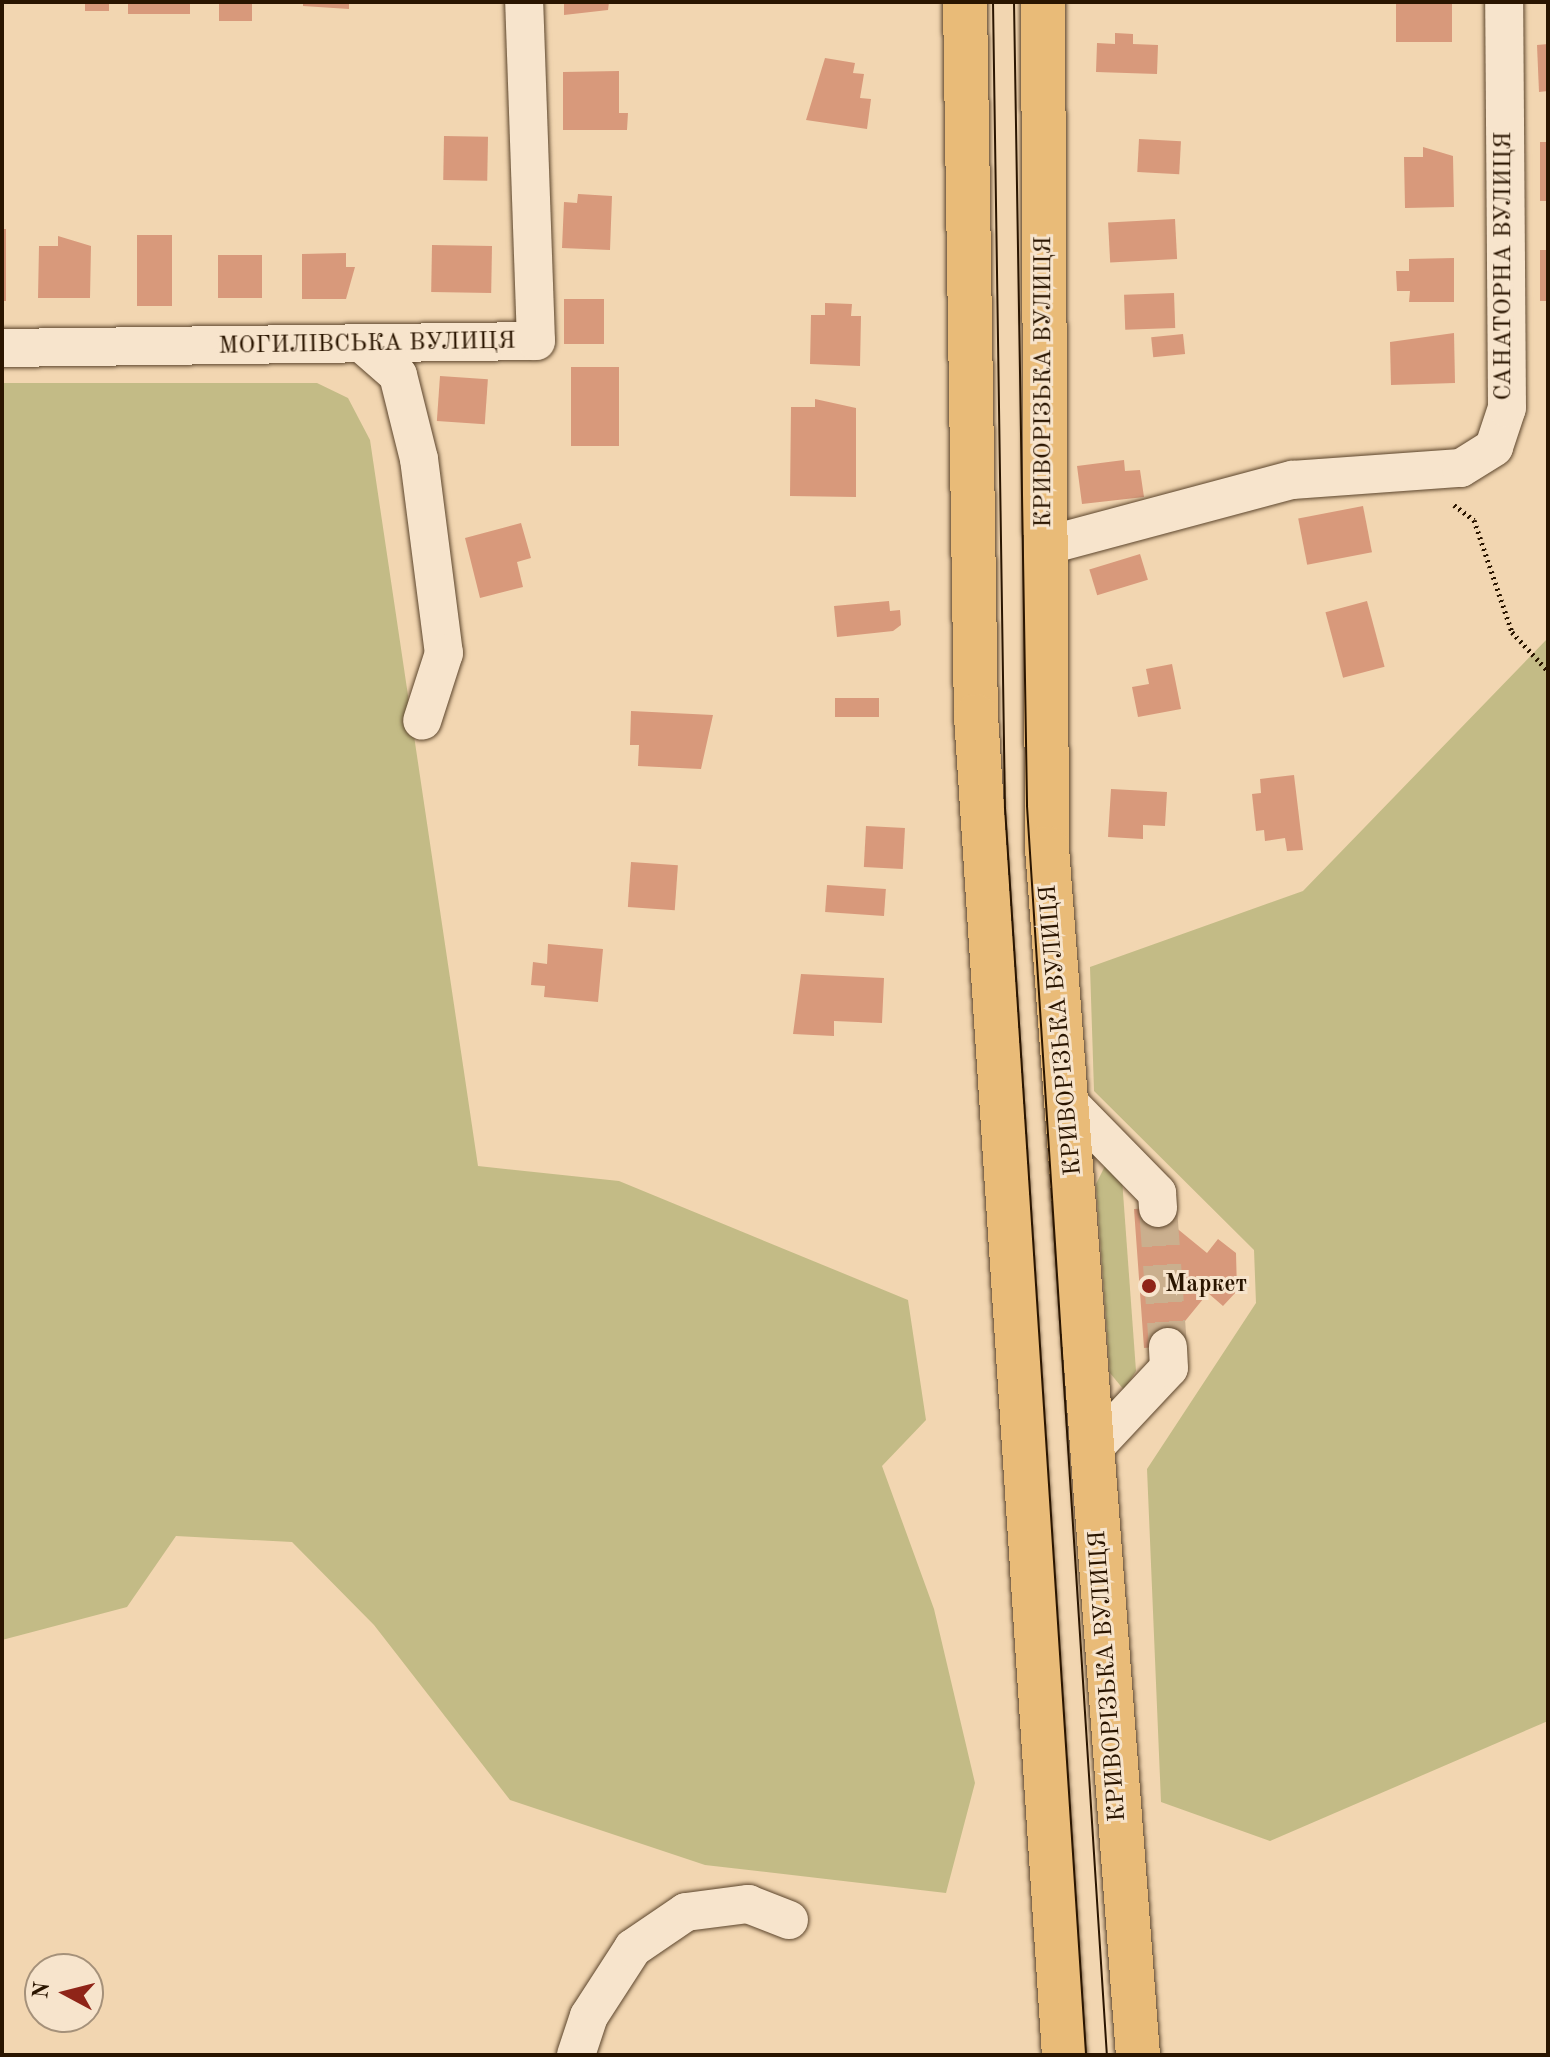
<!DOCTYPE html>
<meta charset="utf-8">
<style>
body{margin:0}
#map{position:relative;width:1550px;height:2057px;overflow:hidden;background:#f2d6b1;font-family:"Old Standard TT",serif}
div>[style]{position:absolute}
.green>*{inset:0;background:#c3bb86}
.building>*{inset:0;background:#d8997b;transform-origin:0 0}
.minor-tunnel>*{height:38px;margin-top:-19px;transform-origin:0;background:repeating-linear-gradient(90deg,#caaf8e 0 38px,transparent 0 57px)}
.path>*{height:5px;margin-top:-2.5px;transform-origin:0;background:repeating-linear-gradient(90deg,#2a1500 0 2px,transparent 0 6px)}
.roads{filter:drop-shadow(0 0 2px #5c452c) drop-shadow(0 0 2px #5c452c)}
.minor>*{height:38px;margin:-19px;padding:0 19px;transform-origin:19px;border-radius:19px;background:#f7e4cc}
.major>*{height:44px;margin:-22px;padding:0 22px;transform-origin:22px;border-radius:22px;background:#e9bb78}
.tram>*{height:2px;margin:-1px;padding:0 1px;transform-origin:1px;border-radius:1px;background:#2a1500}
.dots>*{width:22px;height:22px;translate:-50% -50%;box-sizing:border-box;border:4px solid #f7e4cc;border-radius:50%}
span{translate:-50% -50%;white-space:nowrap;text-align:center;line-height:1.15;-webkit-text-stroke:6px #f7e4cc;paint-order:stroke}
.street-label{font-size:24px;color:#2a1500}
.poi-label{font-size:24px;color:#2a1500;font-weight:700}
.left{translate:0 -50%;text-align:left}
.frame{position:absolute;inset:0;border:4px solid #2a1500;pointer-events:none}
.north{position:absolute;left:24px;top:1953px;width:80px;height:80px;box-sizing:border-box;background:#f7e4cc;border:2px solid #a5917a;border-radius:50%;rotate:277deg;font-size:22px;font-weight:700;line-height:32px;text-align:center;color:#2a1500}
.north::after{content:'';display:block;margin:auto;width:28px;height:36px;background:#8f2418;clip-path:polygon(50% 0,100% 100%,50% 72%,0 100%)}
</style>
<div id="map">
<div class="green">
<div style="clip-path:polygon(2px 383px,317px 383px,348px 398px,370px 440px,478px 1166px,619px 1181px,908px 1300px,926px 1420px,882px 1466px,934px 1609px,975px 1783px,946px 1893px,705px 1865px,510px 1800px,374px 1625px,292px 1542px,176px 1536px,127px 1607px,2px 1640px)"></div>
<div style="clip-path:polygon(1548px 638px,1548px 1721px,1270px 1841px,1161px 1802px,1147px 1469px,1256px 1303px,1254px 1250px,1094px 1091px,1090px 967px,1303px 891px)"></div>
<div style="clip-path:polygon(1107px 1162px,1122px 1179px,1136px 1371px,1124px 1390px,1110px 1373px,1096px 1184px)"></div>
</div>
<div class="building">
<div style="left:85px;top:2px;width:24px;height:9px"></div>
<div style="left:128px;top:2px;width:62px;height:12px"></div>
<div style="left:219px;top:2px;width:33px;height:19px"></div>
<div style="clip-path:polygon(303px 2px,349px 2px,349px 9px,303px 6px)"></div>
<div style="clip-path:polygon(564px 2px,609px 2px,608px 10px,564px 15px)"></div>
<div style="left:1396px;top:2px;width:56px;height:40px"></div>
<div style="clip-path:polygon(1115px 33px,1133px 34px,1133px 44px,1158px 45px,1157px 74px,1096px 72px,1097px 43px,1115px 44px)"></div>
<div style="clip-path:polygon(1548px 44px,1548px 91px,1539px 92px,1537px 45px)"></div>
<div style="clip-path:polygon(825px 58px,855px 63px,853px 73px,864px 74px,860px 98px,871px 99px,867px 129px,806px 120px)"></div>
<div style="clip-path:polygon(619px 71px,619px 113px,628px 113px,627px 130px,563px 130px,563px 72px)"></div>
<div style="left:444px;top:136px;width:44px;height:44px;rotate:1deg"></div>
<div style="left:1139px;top:139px;width:42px;height:33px;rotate:3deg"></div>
<div style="left:1540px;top:142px;width:8px;height:59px"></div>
<div style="clip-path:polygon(1423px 147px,1453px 156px,1454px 207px,1405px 208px,1404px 157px,1423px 157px)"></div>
<div style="clip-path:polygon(578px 194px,612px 196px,610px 250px,562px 248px,564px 202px,577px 203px)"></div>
<div style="left:1175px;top:219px;width:40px;height:67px;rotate:87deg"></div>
<div style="left:2px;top:229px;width:4px;height:72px"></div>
<div style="left:137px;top:235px;width:35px;height:71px"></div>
<div style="clip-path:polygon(58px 236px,91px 246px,90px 298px,38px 298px,39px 246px,58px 246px)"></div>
<div style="left:492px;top:246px;width:47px;height:60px;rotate:91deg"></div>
<div style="left:1540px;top:250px;width:8px;height:51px"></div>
<div style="clip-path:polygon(346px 253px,346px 267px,355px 267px,346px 299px,302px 299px,302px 254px)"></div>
<div style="left:218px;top:255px;width:44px;height:43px"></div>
<div style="clip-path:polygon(1454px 258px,1454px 302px,1409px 302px,1410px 291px,1397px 291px,1396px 271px,1409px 271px,1409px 259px)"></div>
<div style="left:1174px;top:293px;width:35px;height:50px;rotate:88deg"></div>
<div style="left:564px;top:299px;width:40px;height:45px"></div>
<div style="clip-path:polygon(825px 303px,852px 304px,851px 316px,861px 316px,860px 366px,810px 364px,811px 315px,825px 315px)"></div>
<div style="clip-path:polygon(1454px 333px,1455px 383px,1391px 385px,1390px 342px)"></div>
<div style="left:1183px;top:334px;width:20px;height:32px;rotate:84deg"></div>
<div style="left:571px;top:367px;width:48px;height:79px"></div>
<div style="left:440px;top:376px;width:48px;height:45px;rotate:4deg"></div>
<div style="clip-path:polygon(815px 399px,856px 408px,856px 497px,790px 496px,791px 407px,815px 407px)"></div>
<div style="clip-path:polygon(1124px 460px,1125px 471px,1140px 470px,1144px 497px,1082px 504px,1077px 466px)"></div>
<div style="left:1363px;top:506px;width:47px;height:66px;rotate:79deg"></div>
<div style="clip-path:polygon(521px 523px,531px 558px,517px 562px,523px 587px,480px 598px,465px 538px)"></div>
<div style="left:1140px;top:554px;width:27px;height:53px;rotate:73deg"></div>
<div style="clip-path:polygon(889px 601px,890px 611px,900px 610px,901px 625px,893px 631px,837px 637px,834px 606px)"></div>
<div style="left:1367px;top:601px;width:68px;height:43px;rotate:75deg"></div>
<div style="clip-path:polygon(1172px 664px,1181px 709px,1138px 717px,1132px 687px,1149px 684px,1146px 669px)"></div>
<div style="left:879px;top:698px;width:19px;height:44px;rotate:90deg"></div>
<div style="clip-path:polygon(631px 711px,713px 715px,701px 769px,638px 766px,639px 745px,630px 745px)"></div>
<div style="clip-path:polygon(1294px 775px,1303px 850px,1287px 851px,1285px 838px,1265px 841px,1264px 830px,1256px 831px,1252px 794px,1261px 793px,1260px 779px)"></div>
<div style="clip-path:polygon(1111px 789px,1167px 792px,1165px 826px,1143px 825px,1143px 839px,1108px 837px)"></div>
<div style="left:866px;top:826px;width:39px;height:41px;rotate:3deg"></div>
<div style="left:631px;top:862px;width:47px;height:45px;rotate:4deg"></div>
<div style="left:827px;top:885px;width:59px;height:27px;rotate:4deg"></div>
<div style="clip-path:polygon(548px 944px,603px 949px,598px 1002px,544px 997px,545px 986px,531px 985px,533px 962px,547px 964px)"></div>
<div style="clip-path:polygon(801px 974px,884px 978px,882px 1023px,834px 1021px,834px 1036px,793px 1034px)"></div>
<div style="clip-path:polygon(1173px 1207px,1174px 1226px,1207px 1253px,1218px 1239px,1236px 1253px,1237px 1291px,1223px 1306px,1208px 1293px,1181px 1326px,1182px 1345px,1144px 1348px,1134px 1209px)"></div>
</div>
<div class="minor-tunnel">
<div style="left:1158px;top:1208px;width:139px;rotate:85.9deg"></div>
</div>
<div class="path">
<div style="left:1454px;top:505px;width:25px;rotate:37deg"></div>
<div style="left:1474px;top:520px;width:118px;rotate:71.3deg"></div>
<div style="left:1512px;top:632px;width:53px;rotate:47.3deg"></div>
</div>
<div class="roads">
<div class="minor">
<div style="left:2px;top:348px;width:534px;rotate:-0.75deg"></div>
<div style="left:536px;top:341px;width:339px;rotate:-92deg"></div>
<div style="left:367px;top:348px;width:41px;rotate:41.1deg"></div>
<div style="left:398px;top:375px;width:87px;rotate:76deg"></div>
<div style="left:419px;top:459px;width:196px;rotate:82.7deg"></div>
<div style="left:444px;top:653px;width:71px;rotate:107.9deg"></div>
<div style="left:1045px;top:546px;width:256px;rotate:-15deg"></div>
<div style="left:1292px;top:480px;width:169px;rotate:-4.1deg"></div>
<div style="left:1461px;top:468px;width:39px;rotate:-32deg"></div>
<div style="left:1494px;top:447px;width:41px;rotate:-71.6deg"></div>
<div style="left:1507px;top:408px;width:406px;rotate:-90.4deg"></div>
<div style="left:1069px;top:1103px;width:126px;rotate:45.6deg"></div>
<div style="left:1157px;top:1193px;width:15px;rotate:86deg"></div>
<div style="left:1092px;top:1450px;width:112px;rotate:-46.8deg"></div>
<div style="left:1169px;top:1368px;width:21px;rotate:-93deg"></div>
<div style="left:576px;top:2055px;width:41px;rotate:-71.6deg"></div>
<div style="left:589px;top:2016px;width:81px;rotate:-57.1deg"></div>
<div style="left:633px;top:1948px;width:64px;rotate:-34.2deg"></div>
<div style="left:686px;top:1912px;width:63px;rotate:-7.4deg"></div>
<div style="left:748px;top:1904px;width:44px;rotate:21.3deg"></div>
</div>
<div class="major">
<div style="left:965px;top:2px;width:714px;rotate:89.12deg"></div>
<div style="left:976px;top:716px;width:1342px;rotate:86.24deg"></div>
<div style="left:1043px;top:2px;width:846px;rotate:89.73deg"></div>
<div style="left:1047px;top:848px;width:1210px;rotate:85.69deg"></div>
</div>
</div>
<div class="tram">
<div style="left:993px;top:2px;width:806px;rotate:89.15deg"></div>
<div style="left:1005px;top:808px;width:1250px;rotate:86.28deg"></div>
<div style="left:1014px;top:2px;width:804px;rotate:89.07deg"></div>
<div style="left:1027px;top:806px;width:1252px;rotate:86.34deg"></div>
</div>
<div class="dots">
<div style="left:1149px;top:1286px;background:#8f2418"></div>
</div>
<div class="street-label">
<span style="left:1505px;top:266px;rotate:-90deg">САНАТОРНА ВУЛИЦЯ</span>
<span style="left:367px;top:345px;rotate:-1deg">МОГИЛІВСЬКА ВУЛИЦЯ</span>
<span style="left:1045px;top:382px;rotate:-90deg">КРИВОРІЗЬКА ВУЛИЦЯ</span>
<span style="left:1062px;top:1030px;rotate:-95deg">КРИВОРІЗЬКА ВУЛИЦЯ</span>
<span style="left:1109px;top:1676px;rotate:-94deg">КРИВОРІЗЬКА ВУЛИЦЯ</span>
</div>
<div class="poi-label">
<span class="left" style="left:1165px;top:1286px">Маркет</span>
</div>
<div class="frame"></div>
<div class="north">N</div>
</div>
